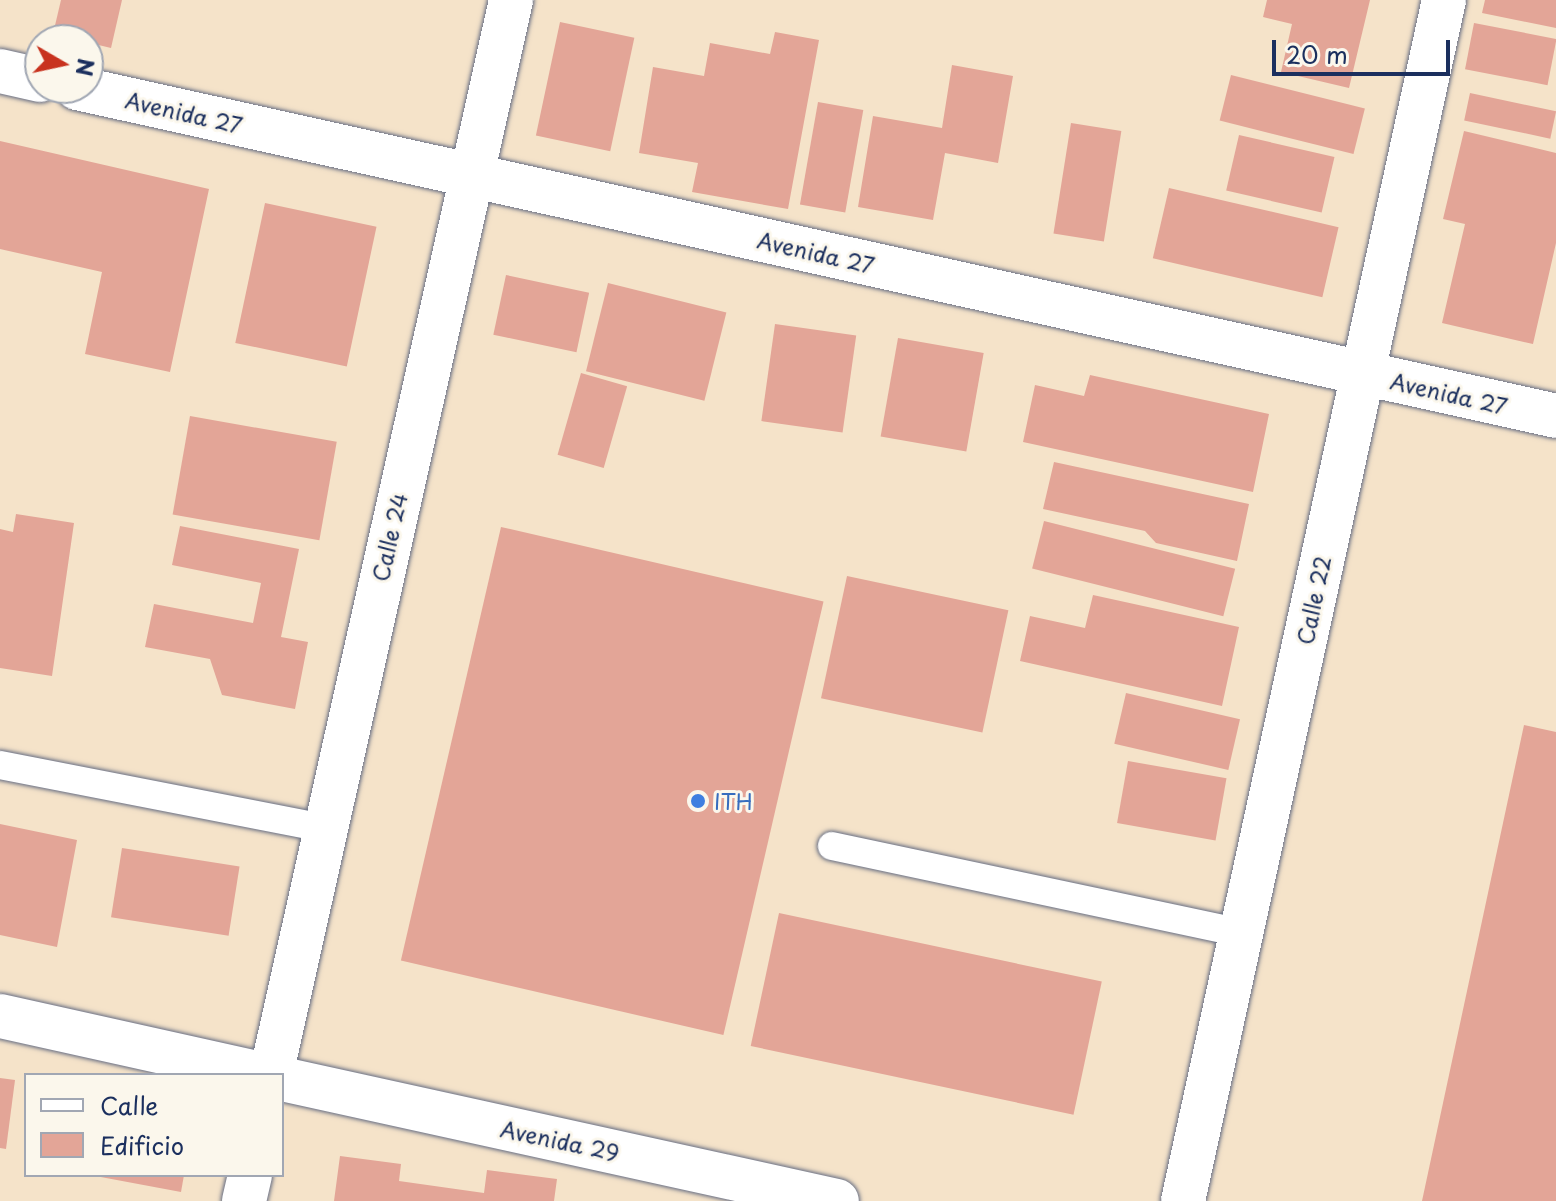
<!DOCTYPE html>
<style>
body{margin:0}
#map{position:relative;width:1556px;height:1201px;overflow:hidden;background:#f5e3c9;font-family:"Playpen Sans",sans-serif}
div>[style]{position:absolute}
.building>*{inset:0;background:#e3a597;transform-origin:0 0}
.roads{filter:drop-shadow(0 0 2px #676e83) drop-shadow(0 0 2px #676e83)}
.lane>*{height:28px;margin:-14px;padding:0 14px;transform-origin:14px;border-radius:14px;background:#fff}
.street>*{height:44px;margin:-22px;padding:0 22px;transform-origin:22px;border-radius:22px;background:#fff}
.dots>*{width:22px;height:22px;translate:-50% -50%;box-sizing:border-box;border:4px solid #fbf7ec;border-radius:50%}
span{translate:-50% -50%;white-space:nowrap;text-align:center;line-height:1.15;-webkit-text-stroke:6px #fbf7ec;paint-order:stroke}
.street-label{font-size:22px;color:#1b2f5e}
.shop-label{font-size:22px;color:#366cbe}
.left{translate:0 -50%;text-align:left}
.legend{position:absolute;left:24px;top:1073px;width:260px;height:104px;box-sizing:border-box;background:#fbf7ec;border:2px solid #a1a7b3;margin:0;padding:10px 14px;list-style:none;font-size:24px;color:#1b2f5e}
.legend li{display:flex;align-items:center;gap:16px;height:40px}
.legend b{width:40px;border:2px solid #a1a7b3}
.north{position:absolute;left:24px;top:24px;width:80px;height:80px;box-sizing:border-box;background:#fbf7ec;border:2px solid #a1a7b3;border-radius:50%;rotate:99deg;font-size:22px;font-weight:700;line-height:32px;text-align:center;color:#1b2f5e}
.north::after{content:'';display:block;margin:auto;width:28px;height:36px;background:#c8321e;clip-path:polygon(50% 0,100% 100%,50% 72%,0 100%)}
.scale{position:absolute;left:1272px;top:40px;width:178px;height:36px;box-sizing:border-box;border:4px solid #1b2f5e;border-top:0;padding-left:10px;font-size:24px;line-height:28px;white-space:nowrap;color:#1b2f5e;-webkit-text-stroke:6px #fbf7ec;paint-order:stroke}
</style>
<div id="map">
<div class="building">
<div style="clip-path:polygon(61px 0,122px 0,111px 48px,53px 34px)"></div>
<div style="clip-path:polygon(1267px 0,1370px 0,1349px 88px,1281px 72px,1292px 24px,1263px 17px)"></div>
<div style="clip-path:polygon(1485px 0,1556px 0,1556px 28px,1482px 13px)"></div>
<div style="left:560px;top:22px;width:76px;height:116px;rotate:12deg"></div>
<div style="left:1474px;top:23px;width:84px;height:47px;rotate:11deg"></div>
<div style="clip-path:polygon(775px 32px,819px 40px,788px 209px,692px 192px,698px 163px,639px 153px,653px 67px,704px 76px,710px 43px,770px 54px)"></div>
<div style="clip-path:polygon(952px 65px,1013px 76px,998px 163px,945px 153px,933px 220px,858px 207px,873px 116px,942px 128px)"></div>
<div style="left:1231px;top:75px;width:138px;height:47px;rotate:14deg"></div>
<div style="left:1470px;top:93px;width:88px;height:28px;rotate:12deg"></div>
<div style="left:818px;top:102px;width:46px;height:104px;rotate:10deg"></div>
<div style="left:1071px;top:123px;width:51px;height:112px;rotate:9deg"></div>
<div style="clip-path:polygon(1464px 131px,1556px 153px,1556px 243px,1533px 344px,1442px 323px,1465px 224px,1443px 219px)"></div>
<div style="left:1239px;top:135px;width:98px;height:57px;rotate:13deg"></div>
<div style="clip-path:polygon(0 141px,209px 189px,170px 372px,85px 354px,102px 272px,0 249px)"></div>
<div style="left:1169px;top:188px;width:174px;height:72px;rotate:13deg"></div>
<div style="left:265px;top:203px;width:114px;height:143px;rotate:12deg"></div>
<div style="left:506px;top:275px;width:85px;height:61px;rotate:12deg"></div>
<div style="left:608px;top:283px;width:122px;height:91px;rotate:14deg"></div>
<div style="left:775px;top:324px;width:82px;height:98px;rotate:8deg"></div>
<div style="left:898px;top:338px;width:87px;height:100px;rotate:10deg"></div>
<div style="left:581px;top:373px;width:48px;height:85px;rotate:16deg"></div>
<div style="clip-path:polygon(1090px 375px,1269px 414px,1253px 492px,1023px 442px,1035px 385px,1084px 396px)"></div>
<div style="left:190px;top:416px;width:149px;height:100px;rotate:10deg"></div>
<div style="clip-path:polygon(1054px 462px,1249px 504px,1237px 561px,1156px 543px,1145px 531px,1043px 509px)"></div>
<div style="clip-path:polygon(16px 514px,74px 523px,52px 676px,0 668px,0 529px,13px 532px)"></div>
<div style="left:1044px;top:521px;width:197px;height:49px;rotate:14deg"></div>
<div style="clip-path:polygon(180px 526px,299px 549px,281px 637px,308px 642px,295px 709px,222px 695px,210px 659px,145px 647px,154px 604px,253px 623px,261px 583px,172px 565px)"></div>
<div style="left:501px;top:527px;width:331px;height:445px;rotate:13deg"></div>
<div style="left:847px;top:576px;width:165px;height:125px;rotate:12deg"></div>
<div style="clip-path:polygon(1093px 595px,1239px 627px,1222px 706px,1020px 661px,1030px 616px,1085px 628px)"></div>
<div style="left:1126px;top:693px;width:117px;height:52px;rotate:13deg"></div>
<div style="clip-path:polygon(1524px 725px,1556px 732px,1556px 1201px,1422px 1201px)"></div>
<div style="left:1128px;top:761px;width:100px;height:63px;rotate:10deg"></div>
<div style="clip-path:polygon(0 824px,77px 840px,57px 947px,0 935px)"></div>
<div style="left:122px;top:848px;width:119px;height:70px;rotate:9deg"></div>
<div style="left:779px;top:913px;width:330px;height:136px;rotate:12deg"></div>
<div style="clip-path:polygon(0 1078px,15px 1080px,6px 1149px,0 1148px)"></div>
<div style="clip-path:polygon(340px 1156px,401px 1164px,399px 1181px,484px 1193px,487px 1170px,557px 1179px,554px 1201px,334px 1201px)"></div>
<div style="clip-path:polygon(90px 1175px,184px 1175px,181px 1192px)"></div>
</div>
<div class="roads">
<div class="lane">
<div style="left:0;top:765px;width:330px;rotate:11deg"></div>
<div style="left:832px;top:846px;width:418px;rotate:12deg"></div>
</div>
<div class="street">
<div style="left:0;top:71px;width:41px;rotate:12.7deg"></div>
<div style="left:77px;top:88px;width:1515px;rotate:12.5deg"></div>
<div style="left:0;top:1016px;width:272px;rotate:12.5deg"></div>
<div style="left:271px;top:1075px;width:1101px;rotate:-77.41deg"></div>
<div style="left:282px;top:1079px;width:568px;rotate:12.4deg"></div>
<div style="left:244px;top:1201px;width:27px;rotate:-77deg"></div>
<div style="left:1183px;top:1201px;width:1229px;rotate:-77.74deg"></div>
</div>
</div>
<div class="dots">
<div style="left:698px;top:801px;background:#3f7fe0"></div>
</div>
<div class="street-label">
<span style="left:184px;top:112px;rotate:13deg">Avenida 27</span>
<span style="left:816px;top:252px;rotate:13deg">Avenida 27</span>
<span style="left:1449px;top:393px;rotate:13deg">Avenida 27</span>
<span style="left:389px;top:537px;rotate:-77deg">Calle 24</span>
<span style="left:1313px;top:600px;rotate:-78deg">Calle 22</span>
<span style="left:560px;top:1140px;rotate:12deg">Avenida 29</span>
</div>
<div class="shop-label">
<span class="left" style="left:714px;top:801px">ITH</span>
</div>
<ul class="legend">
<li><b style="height:10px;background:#fff"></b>Calle</li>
<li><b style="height:22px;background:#e3a597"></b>Edificio</li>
</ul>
<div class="north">N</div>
<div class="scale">20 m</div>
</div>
